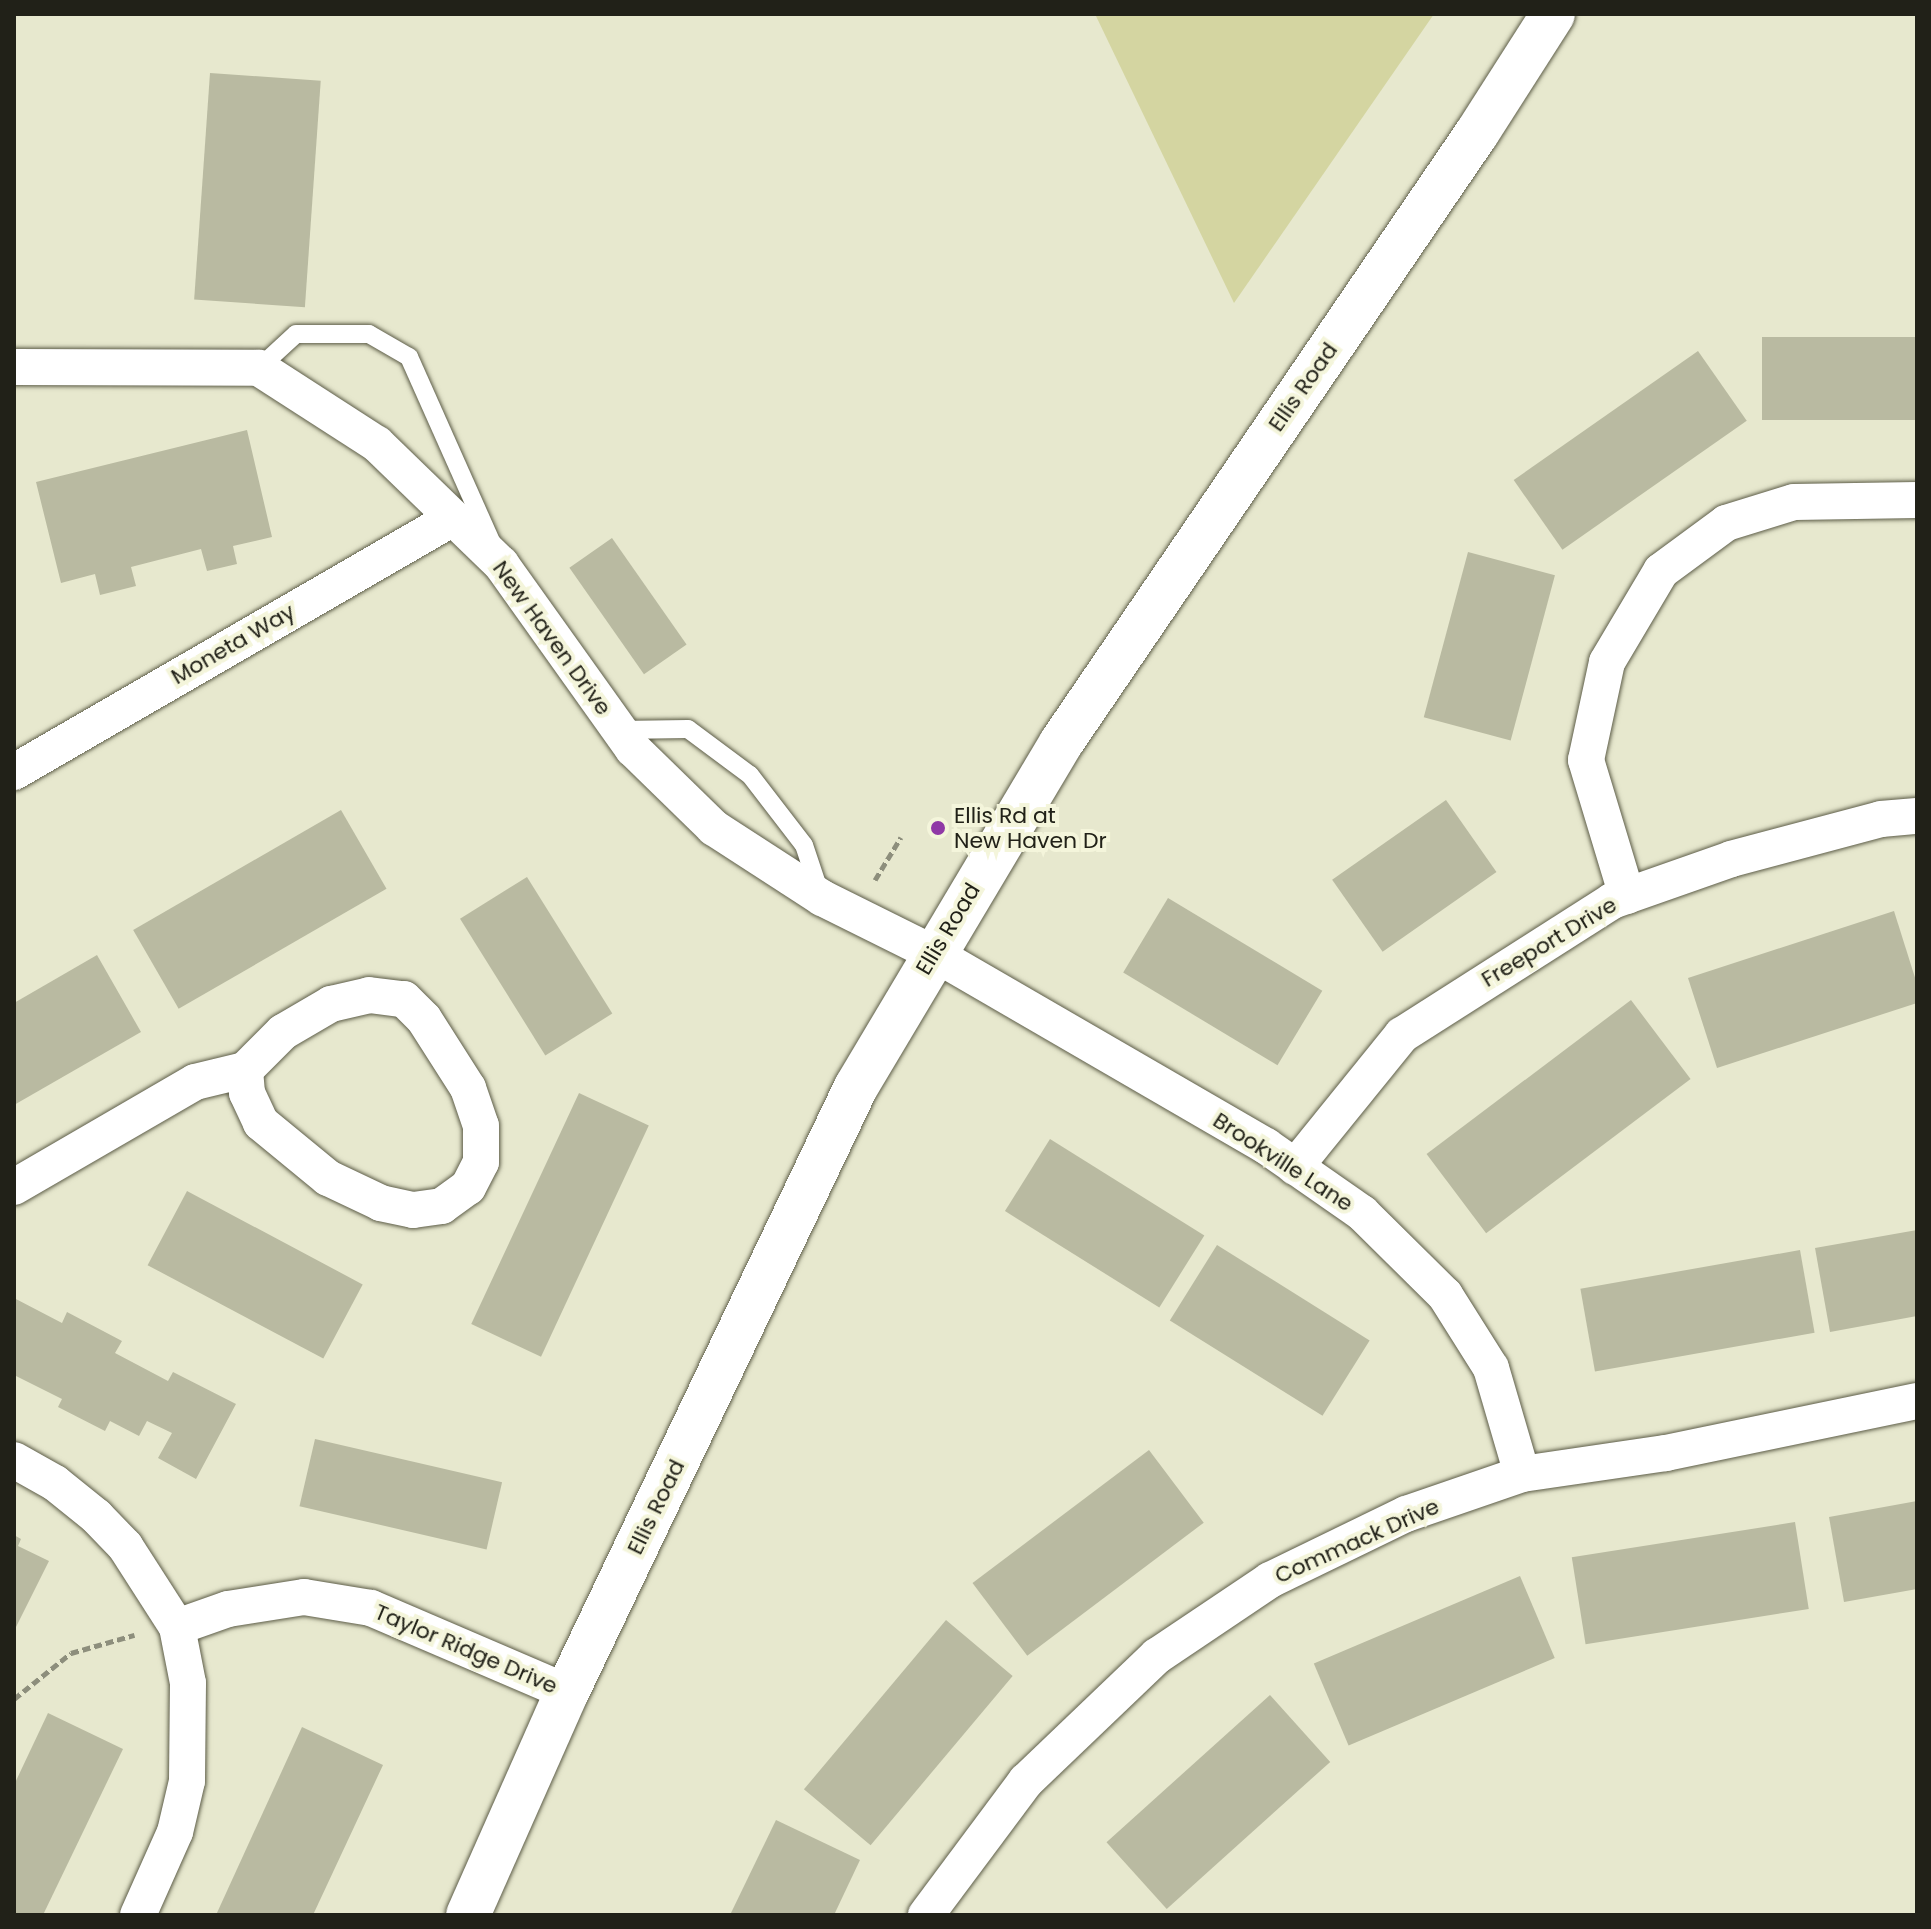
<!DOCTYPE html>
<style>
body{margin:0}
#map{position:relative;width:1931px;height:1929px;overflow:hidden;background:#e7e8ce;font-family:Poppins,sans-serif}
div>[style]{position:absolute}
.green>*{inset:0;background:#d4d5a1}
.building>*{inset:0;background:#b9baa1;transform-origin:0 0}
.path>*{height:5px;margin-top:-2.5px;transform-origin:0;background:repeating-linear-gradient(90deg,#8d8e7c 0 8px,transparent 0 12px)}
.roads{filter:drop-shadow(0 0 2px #5d5d48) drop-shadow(0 0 2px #5d5d48)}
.service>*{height:18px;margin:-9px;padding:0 9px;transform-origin:9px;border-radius:9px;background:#fff}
.minor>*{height:36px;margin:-18px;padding:0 18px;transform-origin:18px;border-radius:18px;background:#fff}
.secondary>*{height:44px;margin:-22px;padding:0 22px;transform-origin:22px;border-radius:22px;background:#fff}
.dots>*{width:22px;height:22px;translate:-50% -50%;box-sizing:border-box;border:4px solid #f4f5db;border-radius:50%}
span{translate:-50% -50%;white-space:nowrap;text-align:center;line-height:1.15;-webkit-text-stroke:8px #f4f5db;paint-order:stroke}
.street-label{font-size:22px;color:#212118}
.poi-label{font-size:22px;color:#212118}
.left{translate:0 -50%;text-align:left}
.frame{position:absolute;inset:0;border:16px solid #212118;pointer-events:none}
</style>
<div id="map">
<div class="green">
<div style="clip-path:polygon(1095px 14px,1434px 14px,1234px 303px)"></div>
</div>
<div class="building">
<div style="left:210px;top:73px;width:111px;height:227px;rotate:4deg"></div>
<div style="left:1917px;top:337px;width:83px;height:155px;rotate:90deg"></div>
<div style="left:1698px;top:351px;width:85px;height:225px;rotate:55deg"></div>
<div style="clip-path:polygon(247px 430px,272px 537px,233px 546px,237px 564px,207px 571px,201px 549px,131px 567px,136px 586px,100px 595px,95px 574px,61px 583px,36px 482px)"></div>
<div style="left:612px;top:538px;width:130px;height:52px;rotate:55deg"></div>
<div style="left:1468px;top:552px;width:90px;height:171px;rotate:15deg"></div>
<div style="left:1446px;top:800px;width:88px;height:139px;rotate:55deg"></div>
<div style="left:341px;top:810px;width:91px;height:240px;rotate:60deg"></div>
<div style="left:527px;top:877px;width:161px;height:79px;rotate:58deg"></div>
<div style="left:1168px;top:898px;width:180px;height:87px;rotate:31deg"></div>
<div style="clip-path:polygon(1894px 911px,1917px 984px,1917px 1003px,1717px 1068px,1688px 978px)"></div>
<div style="clip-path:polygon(97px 955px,141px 1032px,14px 1105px,14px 1003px)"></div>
<div style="left:1631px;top:1000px;width:99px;height:256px;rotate:53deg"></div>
<div style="left:579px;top:1093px;width:77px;height:255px;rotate:25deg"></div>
<div style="left:1050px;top:1139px;width:182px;height:85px;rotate:32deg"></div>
<div style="left:187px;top:1191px;width:199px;height:84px;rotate:28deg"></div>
<div style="clip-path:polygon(1917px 1230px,1917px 1316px,1830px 1332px,1815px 1248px)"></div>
<div style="left:1217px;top:1245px;width:180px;height:89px;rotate:32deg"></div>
<div style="left:1800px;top:1250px;width:84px;height:223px;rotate:80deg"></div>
<div style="clip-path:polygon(14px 1298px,62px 1323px,67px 1312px,122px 1341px,115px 1353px,168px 1381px,173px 1372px,236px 1404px,196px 1479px,158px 1458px,172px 1433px,147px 1421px,139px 1436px,110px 1421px,105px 1431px,58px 1407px,62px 1399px,14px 1375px)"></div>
<div style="left:315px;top:1439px;width:192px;height:69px;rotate:13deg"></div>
<div style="left:1149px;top:1450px;width:91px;height:221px;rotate:53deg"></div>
<div style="clip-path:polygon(1917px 1501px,1917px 1589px,1844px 1602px,1829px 1517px)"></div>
<div style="left:1795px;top:1522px;width:88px;height:226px;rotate:81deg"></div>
<div style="clip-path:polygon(14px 1535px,21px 1539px,18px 1546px,49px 1561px,14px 1631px)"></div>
<div style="left:1520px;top:1576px;width:89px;height:224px;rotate:67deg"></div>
<div style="left:946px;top:1620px;width:87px;height:221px;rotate:40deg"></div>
<div style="left:1270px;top:1695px;width:90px;height:220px;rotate:48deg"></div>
<div style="clip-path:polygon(48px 1713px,123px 1749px,43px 1915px,14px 1915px,14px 1785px)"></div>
<div style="clip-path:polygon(302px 1727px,383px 1765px,313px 1915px,216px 1915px)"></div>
<div style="clip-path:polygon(776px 1820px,860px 1860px,834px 1915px,730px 1915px)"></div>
</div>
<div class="path">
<div style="left:875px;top:880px;width:50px;rotate:-58.8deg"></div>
<div style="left:14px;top:1699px;width:73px;rotate:-38.9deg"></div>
<div style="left:71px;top:1653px;width:66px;rotate:-15.9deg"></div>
</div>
<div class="roads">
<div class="service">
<div style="left:259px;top:368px;width:50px;rotate:-42.6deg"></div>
<div style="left:296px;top:334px;width:73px"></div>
<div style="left:369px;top:334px;width:46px;rotate:29.9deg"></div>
<div style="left:409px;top:357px;width:204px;rotate:66deg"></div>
<div style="left:619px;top:730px;width:69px;rotate:-0.8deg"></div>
<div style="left:688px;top:729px;width:77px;rotate:36.6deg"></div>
<div style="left:750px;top:775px;width:88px;rotate:52.4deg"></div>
<div style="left:804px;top:845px;width:51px;rotate:71.6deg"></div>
</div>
<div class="minor">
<div style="left:14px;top:367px;width:245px;rotate:0.2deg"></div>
<div style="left:259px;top:368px;width:140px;rotate:32.8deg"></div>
<div style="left:377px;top:444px;width:173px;rotate:44.1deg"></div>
<div style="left:501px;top:564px;width:227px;rotate:54.5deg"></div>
<div style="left:633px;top:749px;width:113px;rotate:44.3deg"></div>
<div style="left:714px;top:828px;width:129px;rotate:32.9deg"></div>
<div style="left:822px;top:898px;width:124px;rotate:26.4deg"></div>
<div style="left:933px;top:953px;width:385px;rotate:30.1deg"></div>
<div style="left:1266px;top:1146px;width:117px;rotate:34.9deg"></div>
<div style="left:1362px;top:1213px;width:117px;rotate:44.7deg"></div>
<div style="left:1445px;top:1295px;width:86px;rotate:57.8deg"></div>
<div style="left:1491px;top:1368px;width:110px;rotate:73.7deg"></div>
<div style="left:14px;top:772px;width:507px;rotate:-30.05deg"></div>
<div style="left:1627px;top:896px;width:142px;rotate:-106.8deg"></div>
<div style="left:1586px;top:760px;width:100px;rotate:-77.9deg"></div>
<div style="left:1607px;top:662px;width:106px;rotate:-59.3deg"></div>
<div style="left:1661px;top:571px;width:81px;rotate:-36.4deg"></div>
<div style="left:1726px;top:523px;width:71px;rotate:-17.2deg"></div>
<div style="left:1794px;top:502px;width:123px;rotate:-0.9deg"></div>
<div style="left:369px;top:995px;width:35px;rotate:7deg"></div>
<div style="left:404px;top:999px;width:28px;rotate:45deg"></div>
<div style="left:424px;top:1019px;width:82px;rotate:57.5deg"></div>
<div style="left:468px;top:1088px;width:40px;rotate:71.1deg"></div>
<div style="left:481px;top:1126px;width:36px;rotate:90deg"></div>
<div style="left:481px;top:1162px;width:28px;rotate:117deg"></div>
<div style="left:468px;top:1187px;width:32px;rotate:144deg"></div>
<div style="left:442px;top:1206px;width:29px;rotate:172deg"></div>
<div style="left:413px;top:1210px;width:33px;rotate:-168deg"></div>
<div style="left:381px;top:1203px;width:59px;rotate:-154.7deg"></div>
<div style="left:328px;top:1178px;width:87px;rotate:-140.6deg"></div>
<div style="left:261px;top:1123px;width:33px;rotate:-115deg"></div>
<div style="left:247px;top:1093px;width:23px;rotate:-95deg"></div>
<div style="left:245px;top:1070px;width:54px;rotate:-45deg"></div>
<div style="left:283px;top:1032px;width:56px;rotate:-30.3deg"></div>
<div style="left:331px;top:1004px;width:39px;rotate:-13deg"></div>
<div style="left:1295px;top:1167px;width:170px;rotate:-51deg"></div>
<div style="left:1402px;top:1035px;width:249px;rotate:-32.5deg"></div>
<div style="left:1612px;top:901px;width:126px;rotate:-19.4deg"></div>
<div style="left:1731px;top:859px;width:155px;rotate:-14.9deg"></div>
<div style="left:1881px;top:819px;width:36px;rotate:-5deg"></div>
<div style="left:14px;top:1187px;width:209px;rotate:-30.1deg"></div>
<div style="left:195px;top:1082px;width:51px;rotate:-13.5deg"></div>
<div style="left:14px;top:1460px;width:47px;rotate:29.3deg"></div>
<div style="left:55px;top:1483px;width:53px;rotate:38.8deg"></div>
<div style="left:96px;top:1516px;width:42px;rotate:46deg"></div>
<div style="left:125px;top:1546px;width:96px;rotate:57.3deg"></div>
<div style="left:177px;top:1627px;width:57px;rotate:78.9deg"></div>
<div style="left:188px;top:1683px;width:98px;rotate:90.6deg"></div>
<div style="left:187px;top:1781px;width:52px;rotate:103.2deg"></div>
<div style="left:175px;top:1832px;width:91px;rotate:114deg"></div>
<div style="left:177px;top:1627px;width:54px;rotate:-19.4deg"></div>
<div style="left:228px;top:1609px;width:77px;rotate:-9deg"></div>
<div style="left:304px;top:1597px;width:68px;rotate:9.3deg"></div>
<div style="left:371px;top:1608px;width:213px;rotate:23.2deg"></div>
<div style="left:926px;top:1915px;width:167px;rotate:-53.3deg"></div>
<div style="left:1026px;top:1781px;width:181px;rotate:-43.7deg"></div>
<div style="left:1157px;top:1656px;width:136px;rotate:-33.9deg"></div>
<div style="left:1270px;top:1580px;width:151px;rotate:-25.9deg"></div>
<div style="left:1406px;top:1514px;width:123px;rotate:-19deg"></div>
<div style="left:1522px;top:1474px;width:146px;rotate:-8.3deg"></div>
<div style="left:1666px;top:1453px;width:256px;rotate:-11.7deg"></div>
</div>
<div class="secondary">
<div style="left:468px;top:1915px;width:244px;rotate:-66.1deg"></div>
<div style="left:567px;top:1692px;width:670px;rotate:-64.47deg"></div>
<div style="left:856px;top:1087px;width:400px;rotate:-59.2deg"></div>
<div style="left:1061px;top:743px;width:738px;rotate:-55.71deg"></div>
<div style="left:1477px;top:133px;width:141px;rotate:-57.4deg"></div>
</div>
</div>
<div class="dots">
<div style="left:938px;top:828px;background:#9039a6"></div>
</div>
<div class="street-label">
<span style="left:1303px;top:387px;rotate:-55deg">Ellis Road</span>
<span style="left:552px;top:638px;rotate:54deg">New Haven Drive</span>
<span style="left:233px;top:644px;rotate:-30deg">Moneta Way</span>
<span style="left:948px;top:929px;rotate:-59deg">Ellis Road</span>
<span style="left:1549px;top:942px;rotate:-31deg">Freeport Drive</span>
<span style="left:1283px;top:1162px;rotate:33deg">Brookville Lane</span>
<span style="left:656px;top:1507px;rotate:-64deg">Ellis Road</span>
<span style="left:1357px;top:1541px;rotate:-24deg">Commack Drive</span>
<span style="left:466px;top:1649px;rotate:23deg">Taylor Ridge Drive</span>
</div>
<div class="poi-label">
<span class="left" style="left:954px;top:828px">Ellis Rd at<br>New Haven Dr</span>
</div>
<div class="frame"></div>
</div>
